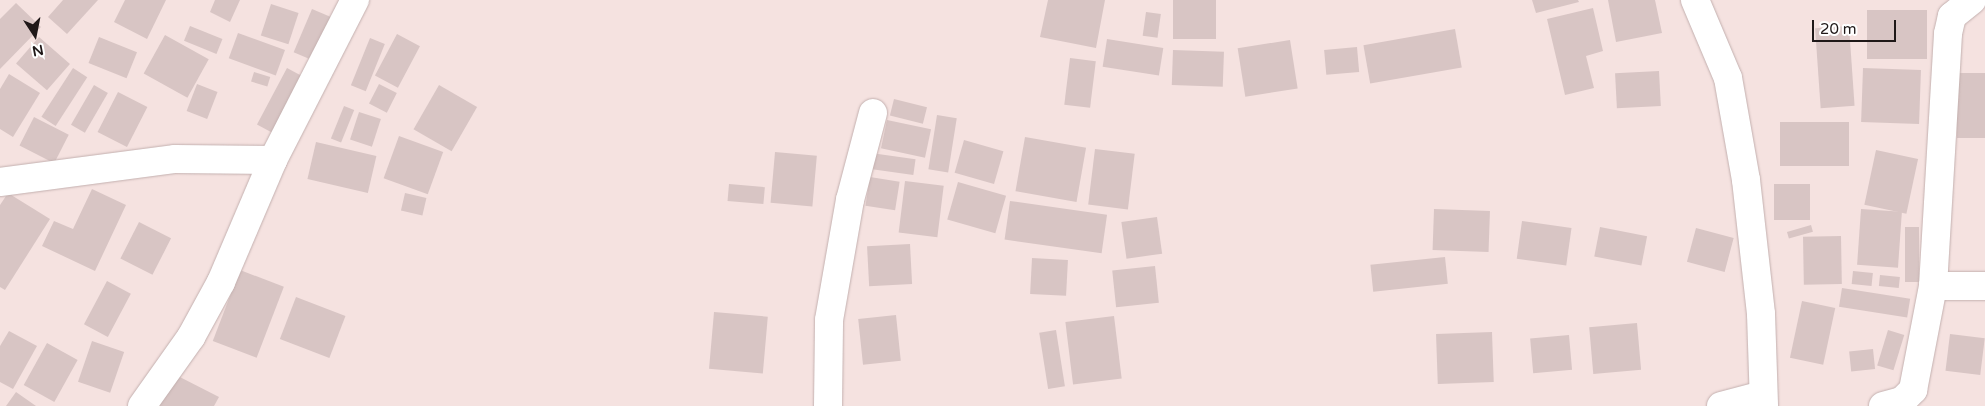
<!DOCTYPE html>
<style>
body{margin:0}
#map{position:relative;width:1985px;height:406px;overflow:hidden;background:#f5e2e0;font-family:"Varela Round",sans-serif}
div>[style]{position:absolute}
.building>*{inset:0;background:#d8c5c4;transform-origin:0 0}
.roads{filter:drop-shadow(0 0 1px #c3b0af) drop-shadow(0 0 1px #c3b0af)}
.minor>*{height:28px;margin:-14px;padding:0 14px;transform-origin:14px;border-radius:14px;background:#fff}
span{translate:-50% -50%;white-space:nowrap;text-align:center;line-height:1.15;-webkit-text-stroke:4px #fff;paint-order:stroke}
.north{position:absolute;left:10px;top:10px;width:50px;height:50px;-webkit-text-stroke:4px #fff;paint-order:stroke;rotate:169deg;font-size:14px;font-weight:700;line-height:20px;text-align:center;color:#1f1818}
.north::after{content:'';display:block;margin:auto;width:18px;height:22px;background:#1f1818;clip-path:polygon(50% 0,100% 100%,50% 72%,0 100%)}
.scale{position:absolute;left:1812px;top:20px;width:84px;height:22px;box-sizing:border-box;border:2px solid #1f1818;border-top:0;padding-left:6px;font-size:15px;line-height:18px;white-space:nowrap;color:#1f1818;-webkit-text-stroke:4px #fff;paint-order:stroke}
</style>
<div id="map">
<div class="building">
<div style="clip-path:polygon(63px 0,98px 0,67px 34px,48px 17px)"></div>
<div style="clip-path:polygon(125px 0,166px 0,147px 39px,114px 22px)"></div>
<div style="clip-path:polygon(215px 0,240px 0,230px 22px,210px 12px)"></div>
<div style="clip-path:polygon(1048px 0,1105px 0,1096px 48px,1040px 37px)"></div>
<div style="left:1173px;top:0;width:43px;height:39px"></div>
<div style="clip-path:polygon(1532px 0,1578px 0,1579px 2px,1536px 13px)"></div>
<div style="clip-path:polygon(1608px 0,1655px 0,1662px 33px,1616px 42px)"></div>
<div style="clip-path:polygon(16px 3px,41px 27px,0 69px,0 19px)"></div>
<div style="left:271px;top:4px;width:29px;height:33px;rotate:18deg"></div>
<div style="clip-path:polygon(1593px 8px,1603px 51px,1586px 56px,1594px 88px,1565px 95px,1547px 19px)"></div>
<div style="left:312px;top:9px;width:25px;height:47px;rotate:23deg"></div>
<div style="left:1867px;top:10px;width:60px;height:49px"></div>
<div style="left:1146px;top:12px;width:15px;height:24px;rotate:8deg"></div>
<div style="left:190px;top:26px;width:35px;height:16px;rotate:22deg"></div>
<div style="left:1849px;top:26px;width:80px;height:34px;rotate:86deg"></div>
<div style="left:1455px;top:29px;width:39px;height:93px;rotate:80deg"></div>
<div style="left:238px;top:33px;width:50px;height:27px;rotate:20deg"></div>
<div style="left:397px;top:34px;width:26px;height:47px;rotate:28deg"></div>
<div style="left:165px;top:35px;width:50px;height:44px;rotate:29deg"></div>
<div style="left:39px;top:37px;width:41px;height:35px;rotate:41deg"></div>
<div style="left:99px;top:37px;width:41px;height:28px;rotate:22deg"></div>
<div style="left:370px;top:38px;width:16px;height:51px;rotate:22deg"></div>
<div style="left:1107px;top:39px;width:57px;height:28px;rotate:9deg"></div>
<div style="left:1290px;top:40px;width:49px;height:53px;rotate:81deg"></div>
<div style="left:1357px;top:47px;width:25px;height:33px;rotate:85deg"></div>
<div style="left:1173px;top:50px;width:51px;height:35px;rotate:2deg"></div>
<div style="left:1070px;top:58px;width:26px;height:47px;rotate:7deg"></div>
<div style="left:73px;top:68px;width:17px;height:58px;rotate:33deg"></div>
<div style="left:287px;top:68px;width:19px;height:64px;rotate:28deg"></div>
<div style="left:1863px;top:68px;width:58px;height:54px;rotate:2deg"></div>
<div style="left:1659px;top:71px;width:35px;height:44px;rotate:87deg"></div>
<div style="left:254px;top:72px;width:17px;height:10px;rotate:17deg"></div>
<div style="left:1957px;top:73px;width:28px;height:65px"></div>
<div style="clip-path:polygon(9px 74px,40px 93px,13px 137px,0 129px,0 89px)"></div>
<div style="left:197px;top:84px;width:22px;height:29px;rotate:21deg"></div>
<div style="left:379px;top:84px;width:20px;height:22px;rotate:27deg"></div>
<div style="left:94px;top:85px;width:16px;height:46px;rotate:30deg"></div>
<div style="left:439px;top:85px;width:44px;height:51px;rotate:30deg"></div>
<div style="left:118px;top:92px;width:33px;height:45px;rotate:27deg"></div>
<div style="left:894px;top:99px;width:34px;height:17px;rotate:14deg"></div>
<div style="left:344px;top:106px;width:11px;height:35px;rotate:22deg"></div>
<div style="left:359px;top:112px;width:23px;height:29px;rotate:18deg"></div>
<div style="left:937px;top:115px;width:20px;height:55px;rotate:9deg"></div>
<div style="left:34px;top:117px;width:39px;height:32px;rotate:27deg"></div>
<div style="left:887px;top:120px;width:45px;height:29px;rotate:12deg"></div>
<div style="left:1780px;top:122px;width:69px;height:44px"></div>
<div style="left:399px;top:136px;width:47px;height:45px;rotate:20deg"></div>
<div style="left:1025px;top:137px;width:62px;height:55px;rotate:10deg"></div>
<div style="left:964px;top:140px;width:41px;height:34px;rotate:16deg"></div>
<div style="left:316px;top:142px;width:62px;height:38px;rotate:13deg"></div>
<div style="left:1095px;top:149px;width:40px;height:56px;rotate:7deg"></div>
<div style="left:1876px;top:150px;width:43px;height:56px;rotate:12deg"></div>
<div style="left:775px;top:152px;width:42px;height:51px;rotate:5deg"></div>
<div style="left:871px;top:153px;width:45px;height:16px;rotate:8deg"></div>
<div style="left:870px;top:177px;width:30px;height:29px;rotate:9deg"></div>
<div style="left:905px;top:181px;width:39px;height:52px;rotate:7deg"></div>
<div style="left:958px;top:182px;width:50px;height:39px;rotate:16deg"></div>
<div style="left:729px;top:184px;width:36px;height:17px;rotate:5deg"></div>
<div style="left:1774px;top:184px;width:36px;height:36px"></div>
<div style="clip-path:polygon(92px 189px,126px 205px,95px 271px,42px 246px,54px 221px,73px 229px)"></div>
<div style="clip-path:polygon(8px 193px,50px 219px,5px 290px,0 287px,0 205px)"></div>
<div style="left:405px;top:193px;width:22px;height:18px;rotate:13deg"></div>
<div style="left:1010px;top:201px;width:98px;height:39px;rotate:8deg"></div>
<div style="left:1434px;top:209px;width:56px;height:41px;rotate:2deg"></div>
<div style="left:1861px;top:209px;width:41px;height:56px;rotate:4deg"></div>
<div style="left:1157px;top:217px;width:37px;height:36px;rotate:82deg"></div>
<div style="left:1522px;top:221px;width:50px;height:38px;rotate:8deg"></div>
<div style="left:139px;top:222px;width:36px;height:41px;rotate:27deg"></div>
<div style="left:1811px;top:225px;width:7px;height:25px;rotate:74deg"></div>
<div style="left:1600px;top:227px;width:48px;height:30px;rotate:11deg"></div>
<div style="left:1905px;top:227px;width:14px;height:55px"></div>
<div style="left:1696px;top:228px;width:39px;height:35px;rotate:15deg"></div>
<div style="left:1841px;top:236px;width:48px;height:38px;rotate:89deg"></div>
<div style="left:910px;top:244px;width:40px;height:43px;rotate:87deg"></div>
<div style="left:1445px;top:257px;width:27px;height:75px;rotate:84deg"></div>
<div style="left:1032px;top:258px;width:36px;height:36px;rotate:3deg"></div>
<div style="left:1155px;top:266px;width:37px;height:43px;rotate:84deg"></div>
<div style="left:240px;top:270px;width:47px;height:76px;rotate:21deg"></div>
<div style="left:1853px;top:271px;width:20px;height:13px;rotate:6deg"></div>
<div style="left:1880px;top:275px;width:20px;height:11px;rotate:6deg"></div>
<div style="left:107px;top:281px;width:27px;height:49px;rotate:28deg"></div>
<div style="left:1842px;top:288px;width:69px;height:19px;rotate:9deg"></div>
<div style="left:296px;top:297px;width:53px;height:45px;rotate:21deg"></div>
<div style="left:1802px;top:301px;width:34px;height:58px;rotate:12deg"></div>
<div style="left:714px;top:312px;width:54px;height:57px;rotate:5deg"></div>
<div style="left:896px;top:315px;width:46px;height:38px;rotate:84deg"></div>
<div style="left:1114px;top:316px;width:63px;height:49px;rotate:83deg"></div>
<div style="left:1637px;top:323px;width:47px;height:48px;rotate:85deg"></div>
<div style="left:1056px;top:330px;width:57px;height:17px;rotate:81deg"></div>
<div style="left:1888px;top:330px;width:17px;height:37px;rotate:17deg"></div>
<div style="clip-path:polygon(9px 331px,37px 346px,13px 389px,0 382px,0 346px)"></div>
<div style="left:1492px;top:332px;width:50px;height:56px;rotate:88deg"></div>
<div style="left:1950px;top:334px;width:35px;height:37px;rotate:7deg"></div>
<div style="left:1569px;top:335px;width:35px;height:39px;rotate:85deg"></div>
<div style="left:92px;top:341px;width:34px;height:43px;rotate:19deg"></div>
<div style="left:47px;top:343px;width:35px;height:48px;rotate:29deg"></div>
<div style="left:1873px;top:349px;width:20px;height:24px;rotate:84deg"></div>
<div style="clip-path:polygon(170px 372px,219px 397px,214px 406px,153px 406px)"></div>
<div style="clip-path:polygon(16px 392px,36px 406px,6px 406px)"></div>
</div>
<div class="roads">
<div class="minor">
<div style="left:1695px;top:0;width:85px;rotate:67.1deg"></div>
<div style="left:1728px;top:78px;width:104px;rotate:80deg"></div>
<div style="left:1746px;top:180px;width:135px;rotate:83.6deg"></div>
<div style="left:1761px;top:314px;width:92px;rotate:88.1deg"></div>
<div style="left:1972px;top:0;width:26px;rotate:141deg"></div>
<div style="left:1952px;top:16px;width:18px;rotate:103deg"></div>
<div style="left:1948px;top:34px;width:252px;rotate:93.4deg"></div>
<div style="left:1933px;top:286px;width:52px"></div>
<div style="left:0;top:182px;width:177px;rotate:-7.5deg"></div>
<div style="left:175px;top:159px;width:98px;rotate:0.6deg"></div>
<div style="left:142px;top:406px;width:85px;rotate:-54.6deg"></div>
<div style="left:191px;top:337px;width:63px;rotate:-61.4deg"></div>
<div style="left:221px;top:282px;width:133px;rotate:-66.9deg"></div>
<div style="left:273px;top:160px;width:180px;rotate:-62.9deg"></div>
<div style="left:828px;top:406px;width:86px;rotate:-89.3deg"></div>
<div style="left:829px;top:320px;width:122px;rotate:-80.1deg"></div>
<div style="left:850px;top:200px;width:90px;rotate:-75.2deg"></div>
<div style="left:1721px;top:406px;width:43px;rotate:-14.7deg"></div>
<div style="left:1883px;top:406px;width:20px;rotate:-15deg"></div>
<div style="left:1902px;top:401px;width:16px;rotate:-45deg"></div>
<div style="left:1913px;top:390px;width:106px;rotate:-79.1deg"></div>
</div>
</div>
<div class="north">N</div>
<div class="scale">20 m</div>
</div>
